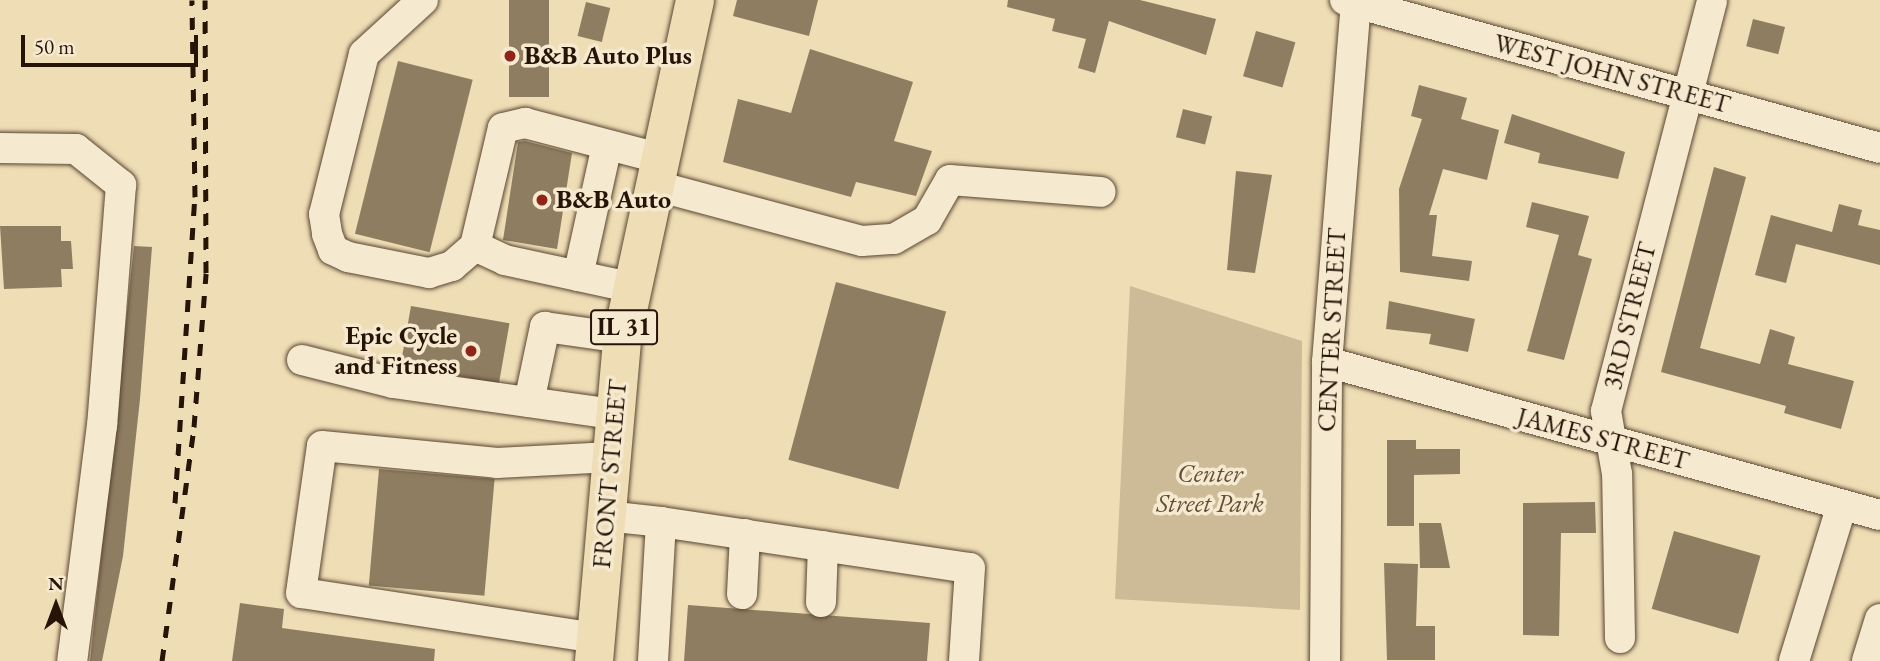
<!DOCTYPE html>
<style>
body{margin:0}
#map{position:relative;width:1880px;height:661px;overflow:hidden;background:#efddb5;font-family:"EB Garamond",serif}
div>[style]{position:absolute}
.green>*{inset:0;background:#cdbb97}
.building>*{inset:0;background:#8f7d61;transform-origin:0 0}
.roads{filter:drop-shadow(0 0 2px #584632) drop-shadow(0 0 2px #584632)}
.minor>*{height:30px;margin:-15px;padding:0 15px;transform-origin:15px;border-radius:15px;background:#f5e9cf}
.major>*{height:38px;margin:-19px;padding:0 19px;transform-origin:19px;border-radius:19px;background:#efddb5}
.rail>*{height:5px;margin-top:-2.5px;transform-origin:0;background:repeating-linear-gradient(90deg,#261407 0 12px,transparent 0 24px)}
.dots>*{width:19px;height:19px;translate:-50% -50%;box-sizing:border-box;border:4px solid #f5e9cf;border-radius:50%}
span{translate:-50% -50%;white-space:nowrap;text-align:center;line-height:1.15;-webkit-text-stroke:7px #f5e9cf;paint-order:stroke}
.shield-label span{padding:2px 5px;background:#f5e9cf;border:2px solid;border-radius:5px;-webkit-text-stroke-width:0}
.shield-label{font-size:24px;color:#261407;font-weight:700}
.poi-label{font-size:26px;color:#261407;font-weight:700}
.left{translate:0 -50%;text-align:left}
.right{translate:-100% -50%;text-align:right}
.street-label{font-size:26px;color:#261407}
.park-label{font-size:26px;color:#604e39;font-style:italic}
.north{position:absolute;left:21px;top:570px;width:70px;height:70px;-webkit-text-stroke:5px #f5e9cf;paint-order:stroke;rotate:0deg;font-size:19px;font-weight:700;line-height:28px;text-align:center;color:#261407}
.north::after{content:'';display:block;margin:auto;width:24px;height:32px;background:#261407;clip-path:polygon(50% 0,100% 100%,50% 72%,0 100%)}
.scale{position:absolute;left:21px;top:35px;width:177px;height:32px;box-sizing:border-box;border:4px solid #261407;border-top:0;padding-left:9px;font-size:21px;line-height:24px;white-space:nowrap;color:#261407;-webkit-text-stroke:5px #f5e9cf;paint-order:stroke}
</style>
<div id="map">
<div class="green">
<div style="clip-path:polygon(1130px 286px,1302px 341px,1300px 610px,1115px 599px)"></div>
</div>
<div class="building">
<div style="left:509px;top:0;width:40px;height:97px"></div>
<div style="clip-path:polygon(737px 0,818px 0,809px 36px,733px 16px)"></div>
<div style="clip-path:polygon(1008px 0,1140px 0,1216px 19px,1206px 55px,1109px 21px,1095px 73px,1078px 68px,1086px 39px,1052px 31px,1055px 19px,1007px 7px)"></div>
<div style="left:586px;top:2px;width:25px;height:35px;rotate:14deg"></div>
<div style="left:1753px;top:19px;width:33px;height:28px;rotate:14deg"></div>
<div style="left:1256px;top:31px;width:41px;height:47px;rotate:16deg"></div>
<div style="clip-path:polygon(810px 49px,913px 82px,894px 141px,932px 151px,916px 196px,856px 182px,851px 197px,723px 162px,738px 99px,791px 113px)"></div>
<div style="left:398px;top:61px;width:77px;height:178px;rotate:14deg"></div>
<div style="clip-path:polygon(1419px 85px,1467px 98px,1461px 119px,1499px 130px,1487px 180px,1443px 169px,1429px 215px,1437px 215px,1432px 256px,1472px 261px,1469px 281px,1400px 272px,1399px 189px,1422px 119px,1411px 116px)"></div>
<div style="left:1183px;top:109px;width:30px;height:29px;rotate:14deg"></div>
<div style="clip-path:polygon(1512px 114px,1625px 152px,1618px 179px,1538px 163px,1540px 153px,1504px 143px)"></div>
<div style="clip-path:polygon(525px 141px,572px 153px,557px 249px,503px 240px,518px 142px)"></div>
<div style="clip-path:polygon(1714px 167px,1746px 177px,1700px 348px,1760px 364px,1770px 329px,1795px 337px,1788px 364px,1854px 381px,1841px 429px,1784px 413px,1786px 406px,1661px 372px)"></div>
<div style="clip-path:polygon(1236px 171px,1272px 175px,1255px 273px,1227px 270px)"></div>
<div style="clip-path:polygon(1532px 202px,1589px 216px,1578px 255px,1592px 259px,1564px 360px,1527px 351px,1559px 235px,1526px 227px)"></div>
<div style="clip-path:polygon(1839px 204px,1862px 210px,1858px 225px,1880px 230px,1880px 265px,1796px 244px,1786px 283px,1755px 275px,1771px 215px,1832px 232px)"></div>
<div style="clip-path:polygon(0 226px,61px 226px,61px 241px,71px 241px,73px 269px,61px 269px,62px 287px,4px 289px)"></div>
<div style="clip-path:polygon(134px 246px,152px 247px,140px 399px,123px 556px,102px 661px,90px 661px)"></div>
<div style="left:836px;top:282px;width:114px;height:184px;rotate:15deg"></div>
<div style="clip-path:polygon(1389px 301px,1475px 319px,1468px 352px,1429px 344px,1431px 334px,1386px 329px)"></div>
<div style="left:411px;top:306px;width:100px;height:61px;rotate:10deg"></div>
<div style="clip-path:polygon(1387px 440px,1416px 440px,1416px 449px,1460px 449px,1460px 474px,1414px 475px,1414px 526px,1387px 526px)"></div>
<div style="left:379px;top:469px;width:116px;height:117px;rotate:5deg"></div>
<div style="clip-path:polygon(1595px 502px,1596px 533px,1561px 533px,1559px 636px,1523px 635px,1523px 503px)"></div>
<div style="clip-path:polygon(1419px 523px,1441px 523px,1450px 568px,1420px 568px)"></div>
<div style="left:1674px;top:531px;width:90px;height:81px;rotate:16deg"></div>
<div style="clip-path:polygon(1384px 563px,1418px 564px,1416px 626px,1435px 626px,1435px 660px,1387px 660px)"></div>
<div style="clip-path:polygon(240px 603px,284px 609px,282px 628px,435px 649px,434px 661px,232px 661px)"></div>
<div style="clip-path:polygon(688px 605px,930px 623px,927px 661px,684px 661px)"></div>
</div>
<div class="roads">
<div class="minor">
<div style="left:423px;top:0;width:80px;rotate:137.5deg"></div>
<div style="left:364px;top:54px;width:165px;rotate:104deg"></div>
<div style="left:324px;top:214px;width:20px;rotate:81deg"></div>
<div style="left:327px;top:234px;width:17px;rotate:69deg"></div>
<div style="left:333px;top:250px;width:17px;rotate:25deg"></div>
<div style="left:348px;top:257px;width:83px;rotate:11.2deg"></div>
<div style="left:429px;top:273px;width:24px;rotate:-17deg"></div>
<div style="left:452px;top:266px;width:30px;rotate:-41deg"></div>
<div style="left:1345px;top:0;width:555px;rotate:15.46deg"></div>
<div style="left:0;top:148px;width:76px;rotate:0.8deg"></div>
<div style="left:76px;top:149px;width:58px;rotate:38.7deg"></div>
<div style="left:121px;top:185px;width:241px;rotate:94.5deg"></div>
<div style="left:102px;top:425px;width:238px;rotate:97.2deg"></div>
<div style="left:653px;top:185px;width:216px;rotate:15deg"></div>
<div style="left:862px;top:241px;width:32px;rotate:-4deg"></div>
<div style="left:894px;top:239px;width:38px;rotate:-30deg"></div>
<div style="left:927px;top:220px;width:46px;rotate:-60.1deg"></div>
<div style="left:950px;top:180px;width:151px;rotate:4.5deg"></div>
<div style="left:578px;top:276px;width:134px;rotate:-77.5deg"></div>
<div style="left:634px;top:288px;width:132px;rotate:-167.8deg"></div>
<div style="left:505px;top:260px;width:33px;rotate:-155deg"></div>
<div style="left:475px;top:246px;width:121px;rotate:-76.7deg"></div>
<div style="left:503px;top:128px;width:23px;rotate:-13deg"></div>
<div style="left:525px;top:123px;width:138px;rotate:14.7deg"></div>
<div style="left:302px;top:360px;width:94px;rotate:14.2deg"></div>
<div style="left:393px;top:383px;width:223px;rotate:8deg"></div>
<div style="left:1327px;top:362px;width:574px;rotate:15.47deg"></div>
<div style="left:529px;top:402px;width:77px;rotate:-78deg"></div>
<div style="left:545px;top:327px;width:78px;rotate:8.1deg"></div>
<div style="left:606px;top:516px;width:55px;rotate:6.2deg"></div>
<div style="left:661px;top:522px;width:139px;rotate:93.3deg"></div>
<div style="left:661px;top:522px;width:312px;rotate:8.5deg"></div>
<div style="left:970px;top:568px;width:93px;rotate:93.7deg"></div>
<div style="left:742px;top:594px;width:60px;rotate:-87.1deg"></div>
<div style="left:821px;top:602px;width:56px;rotate:-88deg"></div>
<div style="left:596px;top:638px;width:298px;rotate:-171.3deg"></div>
<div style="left:301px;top:593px;width:148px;rotate:-81.9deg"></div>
<div style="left:322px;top:446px;width:176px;rotate:5.5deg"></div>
<div style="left:497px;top:463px;width:114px;rotate:-3deg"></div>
<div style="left:1620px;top:638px;width:164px;rotate:-91deg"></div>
<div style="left:1617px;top:474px;width:64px;rotate:-99.9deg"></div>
<div style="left:1606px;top:411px;width:424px;rotate:-75.5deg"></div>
<div style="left:1325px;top:661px;width:299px;rotate:-89.6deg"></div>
<div style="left:1327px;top:362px;width:363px;rotate:-85.4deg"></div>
<div style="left:1794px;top:661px;width:163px;rotate:-72.9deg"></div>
<div style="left:1867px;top:661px;width:44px;rotate:-72.8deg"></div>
</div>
<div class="major">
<div style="left:594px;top:661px;width:324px;rotate:-85deg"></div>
<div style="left:622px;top:338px;width:346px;rotate:-77.8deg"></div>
</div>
</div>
<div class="rail">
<div style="left:175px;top:503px;width:307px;rotate:-86.3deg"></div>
<div style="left:195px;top:197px;width:197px;rotate:-90.9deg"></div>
<div style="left:162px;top:661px;width:236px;rotate:-82.2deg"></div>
<div style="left:194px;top:427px;width:154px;rotate:-85.5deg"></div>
<div style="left:206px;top:273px;width:273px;rotate:-90.2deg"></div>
</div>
<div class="dots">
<div style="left:510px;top:56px;background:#8f2418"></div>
<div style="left:542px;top:200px;background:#8f2418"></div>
<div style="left:471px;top:351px;background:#8f2418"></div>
</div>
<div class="shield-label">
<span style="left:624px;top:327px">IL 31</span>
</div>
<div class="poi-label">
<span class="left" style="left:524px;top:56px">B&amp;B Auto Plus</span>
<span class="left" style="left:556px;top:200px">B&amp;B Auto</span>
<span class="right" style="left:457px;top:351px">Epic Cycle<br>and Fitness</span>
</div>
<div class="street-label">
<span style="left:1612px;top:74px;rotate:15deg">WEST JOHN STREET</span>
<span style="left:1630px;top:316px;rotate:-76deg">3RD STREET</span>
<span style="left:1332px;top:330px;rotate:-87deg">CENTER STREET</span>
<span style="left:1603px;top:439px;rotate:15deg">JAMES STREET</span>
<span style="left:610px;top:474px;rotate:-85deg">FRONT STREET</span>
</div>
<div class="park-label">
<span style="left:1210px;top:489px">Center<br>Street Park</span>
</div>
<div class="north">N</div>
<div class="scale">50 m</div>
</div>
